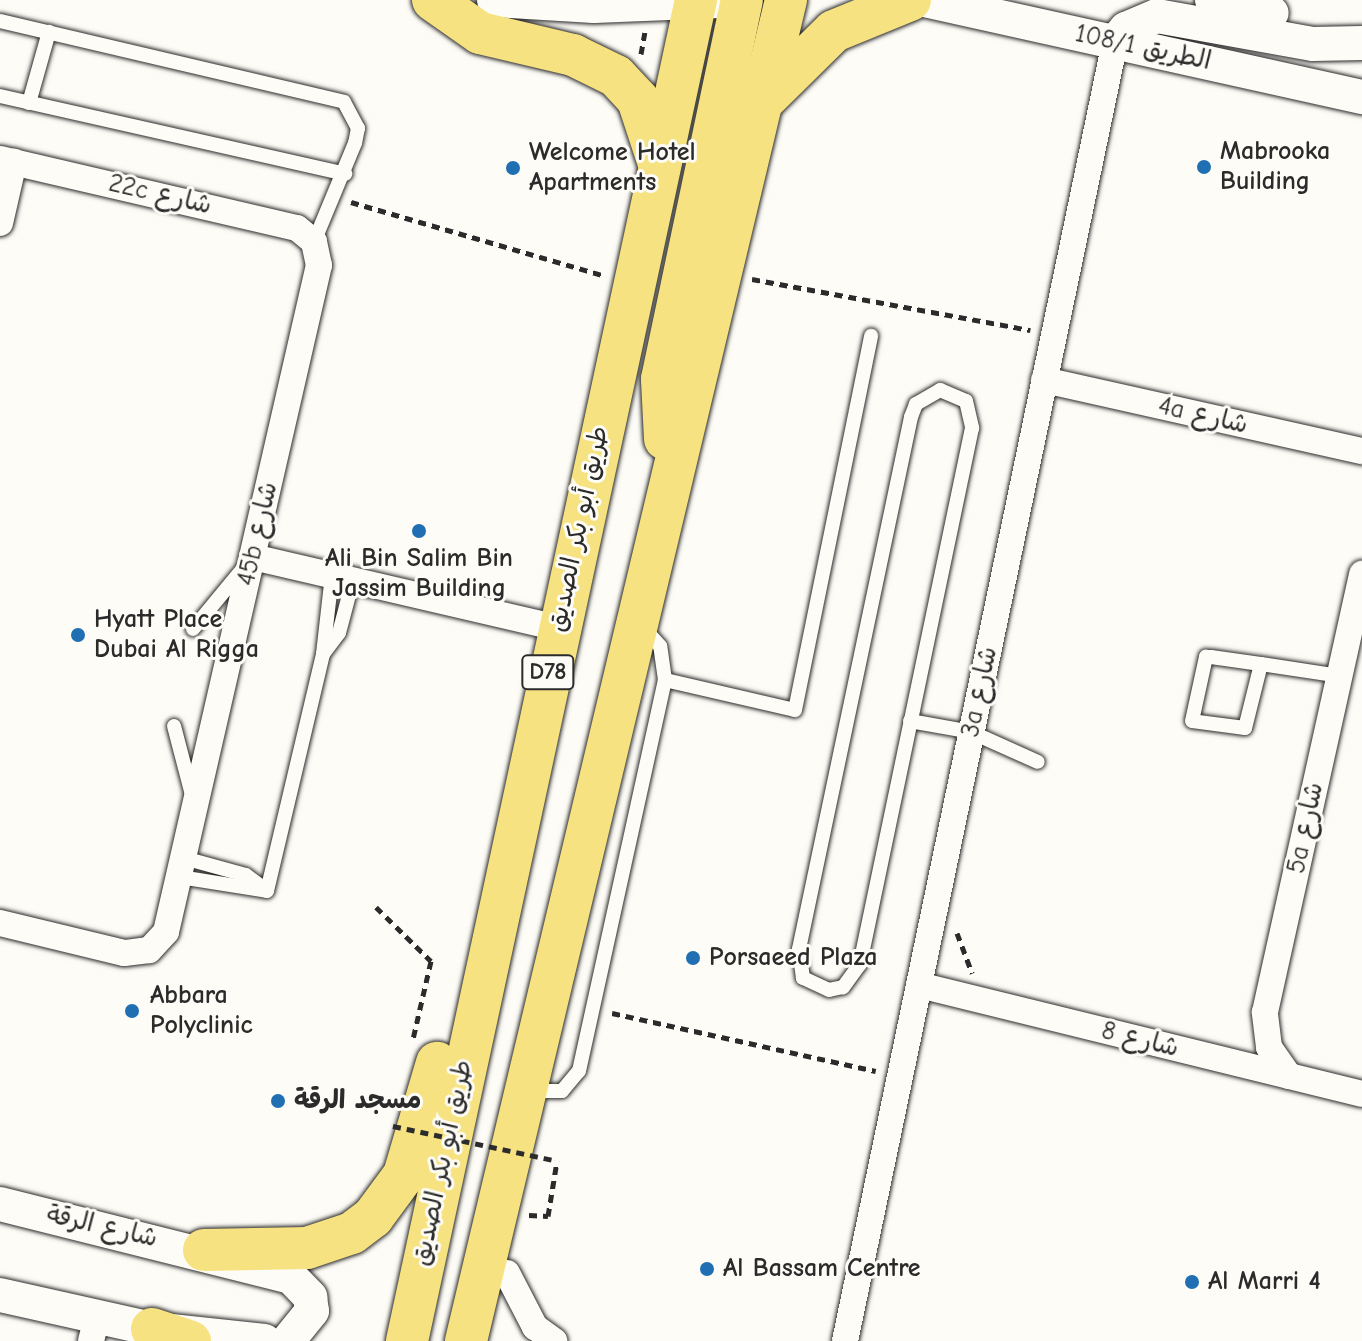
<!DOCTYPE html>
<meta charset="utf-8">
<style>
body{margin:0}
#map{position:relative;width:1362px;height:1341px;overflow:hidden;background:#fdfcf7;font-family:"Comic Neue","Playpen Sans Arabic",sans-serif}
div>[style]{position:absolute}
.path>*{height:5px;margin-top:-2.5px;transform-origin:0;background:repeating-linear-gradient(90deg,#2b2b2b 0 8px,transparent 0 14px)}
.roads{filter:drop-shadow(0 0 2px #2b2b2b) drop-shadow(0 0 2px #2b2b2b)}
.service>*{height:14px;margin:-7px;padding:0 7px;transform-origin:7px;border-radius:7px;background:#fdfcf7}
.minor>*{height:26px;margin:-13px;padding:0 13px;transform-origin:13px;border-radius:13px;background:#fdfcf7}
.tertiary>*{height:34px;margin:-17px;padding:0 17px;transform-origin:17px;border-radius:17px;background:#fdfcf7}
.primary>*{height:42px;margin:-21px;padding:0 21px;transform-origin:21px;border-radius:21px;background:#f7e281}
.path-bridge>*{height:5px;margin-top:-2.5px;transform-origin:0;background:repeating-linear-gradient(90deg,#2b2b2b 0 8px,transparent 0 14px)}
.dots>*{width:22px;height:22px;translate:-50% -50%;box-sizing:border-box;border:4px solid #fdfcf7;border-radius:50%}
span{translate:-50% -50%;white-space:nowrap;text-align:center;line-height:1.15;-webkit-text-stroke:6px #fdfcf7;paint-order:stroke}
.shield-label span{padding:2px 6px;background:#fdfcf7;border:2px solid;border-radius:6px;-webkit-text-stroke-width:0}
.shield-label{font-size:24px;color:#2b2b2b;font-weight:700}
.street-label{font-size:26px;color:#2b2b2b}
.poi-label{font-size:26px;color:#2b2b2b;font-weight:700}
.left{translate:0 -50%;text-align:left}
</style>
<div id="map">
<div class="path">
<div style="left:641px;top:54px;width:22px;rotate:-80deg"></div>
<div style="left:351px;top:202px;width:261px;rotate:16.2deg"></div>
<div style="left:752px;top:279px;width:283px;rotate:10.4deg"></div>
<div style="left:376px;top:907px;width:77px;rotate:44.5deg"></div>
<div style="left:431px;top:961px;width:80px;rotate:103deg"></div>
<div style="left:957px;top:933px;width:43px;rotate:69.4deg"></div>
<div style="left:612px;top:1013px;width:270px;rotate:12.4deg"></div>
<div style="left:529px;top:1215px;width:19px;rotate:3deg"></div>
<div style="left:548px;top:1216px;width:56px;rotate:-80.7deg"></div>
</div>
<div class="roads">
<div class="service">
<div style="left:0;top:21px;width:353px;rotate:13.2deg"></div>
<div style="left:344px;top:102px;width:30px;rotate:62deg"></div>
<div style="left:358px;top:128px;width:15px;rotate:101deg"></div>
<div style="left:355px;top:143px;width:107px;rotate:112.5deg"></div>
<div style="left:0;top:96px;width:354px;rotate:12.7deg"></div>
<div style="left:29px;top:103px;width:74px;rotate:-74.3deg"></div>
<div style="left:940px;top:390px;width:28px;rotate:23deg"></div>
<div style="left:966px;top:401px;width:28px;rotate:77deg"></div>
<div style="left:972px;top:428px;width:548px;rotate:101.8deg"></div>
<div style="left:860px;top:964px;width:29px;rotate:126deg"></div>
<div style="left:843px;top:987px;width:14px;rotate:168deg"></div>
<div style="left:829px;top:990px;width:29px;rotate:-155deg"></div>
<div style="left:803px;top:978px;width:29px;rotate:-98deg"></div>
<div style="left:799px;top:949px;width:544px;rotate:-78.11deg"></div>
<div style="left:911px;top:417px;width:14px;rotate:-69deg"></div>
<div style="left:916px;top:404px;width:28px;rotate:-30deg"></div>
<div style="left:193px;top:629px;width:89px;rotate:-50.4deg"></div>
<div style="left:323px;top:654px;width:26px;rotate:-53deg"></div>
<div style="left:339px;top:633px;width:55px;rotate:-75.2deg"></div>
<div style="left:1261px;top:664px;width:66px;rotate:104deg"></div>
<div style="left:1245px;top:728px;width:53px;rotate:-172.5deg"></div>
<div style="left:1192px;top:721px;width:66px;rotate:-77.7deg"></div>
<div style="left:1206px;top:657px;width:5px"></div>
<div style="left:1211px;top:657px;width:50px;rotate:8deg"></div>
<div style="left:1261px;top:664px;width:79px;rotate:8.7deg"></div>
<div style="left:665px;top:680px;width:133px;rotate:13deg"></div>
<div style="left:795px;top:710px;width:382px;rotate:-78.5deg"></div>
<div style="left:910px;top:721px;width:62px;rotate:10.2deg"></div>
<div style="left:971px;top:732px;width:73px;rotate:24.1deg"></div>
<div style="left:174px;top:726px;width:75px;rotate:75.4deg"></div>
<div style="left:184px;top:858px;width:64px;rotate:15.3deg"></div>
<div style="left:246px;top:875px;width:26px;rotate:37deg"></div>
<div style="left:180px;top:877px;width:88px;rotate:9.1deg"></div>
<div style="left:267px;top:891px;width:244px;rotate:-76.7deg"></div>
<div style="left:323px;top:654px;width:80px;rotate:-83.5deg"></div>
<div style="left:531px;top:1091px;width:31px"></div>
<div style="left:562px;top:1091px;width:26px;rotate:-50deg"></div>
<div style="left:579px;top:1071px;width:400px;rotate:-77.6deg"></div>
<div style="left:665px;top:680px;width:34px;rotate:-98deg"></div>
<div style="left:660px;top:646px;width:25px;rotate:-132deg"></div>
</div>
<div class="minor">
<div style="left:0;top:159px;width:305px;rotate:13.1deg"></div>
<div style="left:297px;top:228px;width:22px;rotate:39deg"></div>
<div style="left:314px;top:242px;width:24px;rotate:78deg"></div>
<div style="left:319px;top:265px;width:684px;rotate:102.92deg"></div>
<div style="left:166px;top:932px;width:25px;rotate:133deg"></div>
<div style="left:149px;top:950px;width:25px;rotate:173deg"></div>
<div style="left:124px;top:953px;width:128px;rotate:-166.4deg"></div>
<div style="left:0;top:223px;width:63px;rotate:-77.1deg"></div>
<div style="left:1044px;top:380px;width:326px;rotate:12.6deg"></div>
<div style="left:253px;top:557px;width:313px;rotate:13.1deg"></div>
<div style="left:919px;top:985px;width:456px;rotate:13.8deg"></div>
<div style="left:1289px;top:1076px;width:35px;rotate:-125deg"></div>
<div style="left:1269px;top:1047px;width:35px;rotate:-97deg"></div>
<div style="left:1265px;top:1012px;width:449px;rotate:-77.5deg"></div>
<div style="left:507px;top:1273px;width:61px;rotate:62.6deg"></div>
<div style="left:535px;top:1327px;width:24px;rotate:36deg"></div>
<div style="left:91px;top:1341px;width:25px;rotate:-76deg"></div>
<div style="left:845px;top:1341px;width:1327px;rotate:-78.26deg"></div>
</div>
<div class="tertiary">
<div style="left:494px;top:0;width:100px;rotate:3.4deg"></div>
<div style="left:594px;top:6px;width:150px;rotate:-2.3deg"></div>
<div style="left:924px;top:0;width:449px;rotate:12.5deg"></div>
<div style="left:1212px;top:0;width:61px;rotate:12.2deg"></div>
<div style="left:1115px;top:42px;width:17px;rotate:-50deg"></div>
<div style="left:1126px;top:29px;width:34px;rotate:-23deg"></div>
<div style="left:1157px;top:16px;width:158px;rotate:10.2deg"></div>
<div style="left:1313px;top:44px;width:49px;rotate:-1.2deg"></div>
<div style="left:0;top:1204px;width:300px;rotate:14.1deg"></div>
<div style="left:291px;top:1277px;width:28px;rotate:46deg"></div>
<div style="left:310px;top:1297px;width:14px;rotate:82deg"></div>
<div style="left:312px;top:1311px;width:38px;rotate:129deg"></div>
<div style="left:0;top:1295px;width:156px;rotate:12.6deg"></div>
<div style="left:152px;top:1329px;width:113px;rotate:6.1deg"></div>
</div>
<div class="primary">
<div style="left:433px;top:0;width:57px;rotate:35.1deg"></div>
<div style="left:480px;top:33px;width:96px;rotate:13.3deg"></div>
<div style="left:573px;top:55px;width:48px;rotate:26deg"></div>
<div style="left:616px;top:76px;width:33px;rotate:47deg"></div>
<div style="left:638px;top:100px;width:64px;rotate:71.8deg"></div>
<div style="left:766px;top:98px;width:95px;rotate:-44.6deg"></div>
<div style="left:834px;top:31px;width:82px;rotate:-22.2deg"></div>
<div style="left:665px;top:439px;width:60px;rotate:-92.9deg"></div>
<div style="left:662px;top:379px;width:387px;rotate:-78.1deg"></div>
<div style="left:204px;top:1250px;width:103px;rotate:-1.1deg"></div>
<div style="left:307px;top:1248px;width:47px;rotate:-18.4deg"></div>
<div style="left:352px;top:1233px;width:26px;rotate:-37deg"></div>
<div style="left:373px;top:1217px;width:52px;rotate:-53.6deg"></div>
<div style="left:404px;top:1175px;width:117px;rotate:-73.6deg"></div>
<div style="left:152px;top:1329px;width:40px;rotate:18deg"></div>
<div style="left:407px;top:1341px;width:1372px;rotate:-77.84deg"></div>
<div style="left:466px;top:1341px;width:1379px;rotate:-76.58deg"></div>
</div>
</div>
<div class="path-bridge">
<div style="left:393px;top:1126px;width:168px;rotate:12deg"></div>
</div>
<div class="dots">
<div style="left:1204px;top:167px;background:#1f6fb2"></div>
<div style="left:513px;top:168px;background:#1f6fb2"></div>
<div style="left:419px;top:531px;background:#1f6fb2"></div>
<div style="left:78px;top:635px;background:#1f6fb2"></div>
<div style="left:693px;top:958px;background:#1f6fb2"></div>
<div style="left:132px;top:1011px;background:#1f6fb2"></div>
<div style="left:278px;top:1101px;background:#1f6fb2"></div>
<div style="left:707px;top:1269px;background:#1f6fb2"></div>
<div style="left:1192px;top:1282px;background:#1f6fb2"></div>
</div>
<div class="shield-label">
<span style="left:548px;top:672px">D78</span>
</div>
<div class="street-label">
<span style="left:1143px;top:48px;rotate:12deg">108/1 الطريق</span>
<span style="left:160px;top:195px;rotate:13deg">22c شارع</span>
<span style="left:1203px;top:416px;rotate:13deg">4a شارع</span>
<span style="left:579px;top:529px;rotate:-78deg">طريق أبو بكر الصديق</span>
<span style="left:258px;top:534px;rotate:-77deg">45b شارع</span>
<span style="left:980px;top:692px;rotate:-78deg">3a شارع</span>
<span style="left:1306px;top:828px;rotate:-78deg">5a شارع</span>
<span style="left:1140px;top:1040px;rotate:14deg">شارع 8</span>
<span style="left:443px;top:1163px;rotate:-78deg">طريق أبو بكر الصديق</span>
<span style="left:102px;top:1227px;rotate:13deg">شارع الرقة</span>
</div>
<div class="poi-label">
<span class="left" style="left:1220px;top:167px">Mabrooka<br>Building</span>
<span class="left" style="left:529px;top:168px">Welcome Hotel<br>Apartments</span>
<span style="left:419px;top:574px">Ali Bin Salim Bin<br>Jassim Building</span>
<span class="left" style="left:94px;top:635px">Hyatt Place<br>Dubai Al Rigga</span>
<span class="left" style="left:709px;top:958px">Porsaeed Plaza</span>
<span class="left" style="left:150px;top:1011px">Abbara<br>Polyclinic</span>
<span class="left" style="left:294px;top:1101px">مسجد الرقة</span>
<span class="left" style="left:723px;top:1269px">Al Bassam Centre</span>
<span class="left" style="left:1208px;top:1282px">Al Marri 4</span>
</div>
</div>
